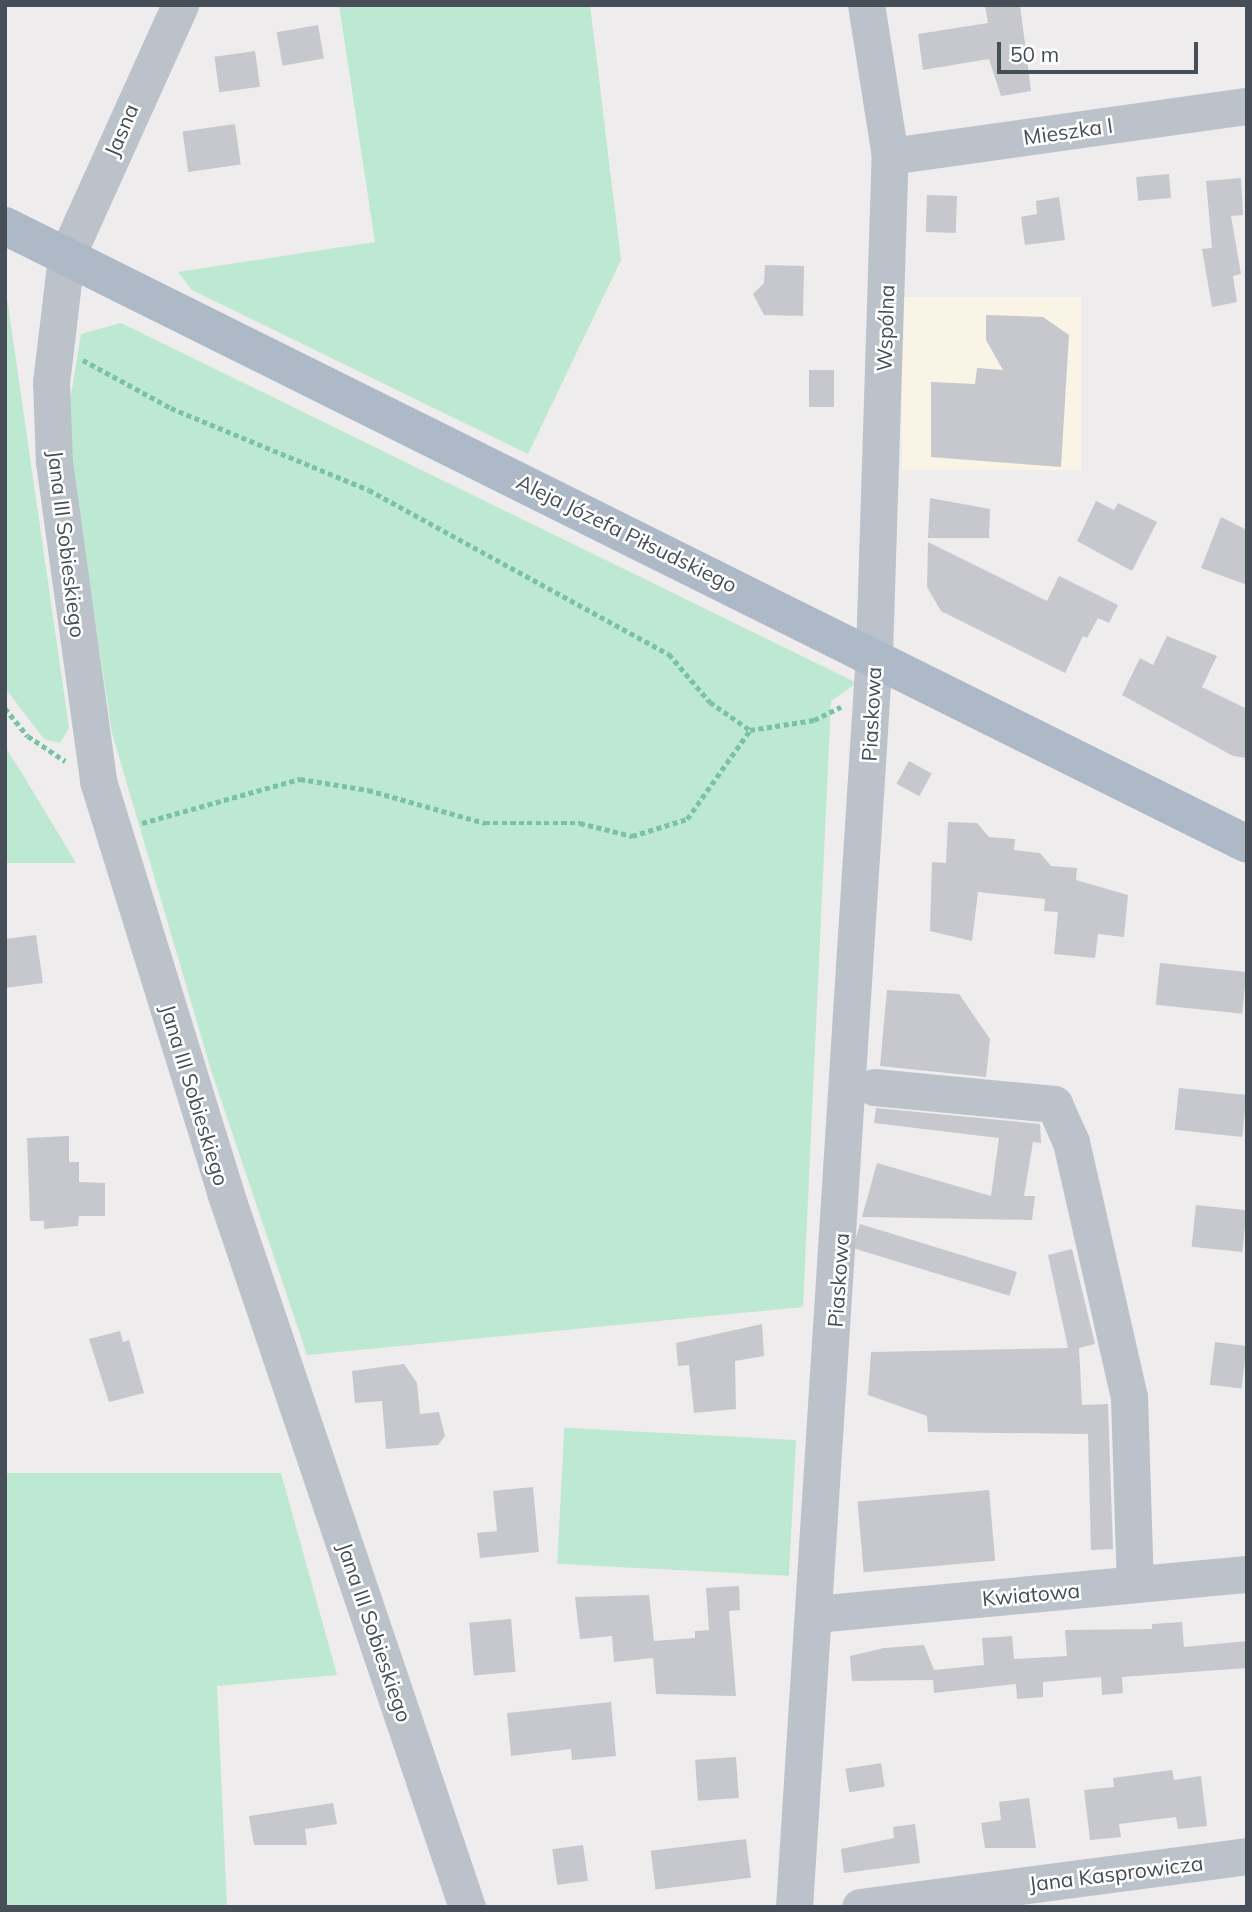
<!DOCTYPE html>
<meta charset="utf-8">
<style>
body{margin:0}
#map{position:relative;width:1252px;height:1912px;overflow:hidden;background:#eeecec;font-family:Mulish,sans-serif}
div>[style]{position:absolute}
.commercial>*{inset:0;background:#f9f4e5;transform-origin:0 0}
.green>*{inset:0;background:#bde8d1;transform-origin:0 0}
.building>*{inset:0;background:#c7c7ce;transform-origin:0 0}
.path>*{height:4.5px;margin-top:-2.25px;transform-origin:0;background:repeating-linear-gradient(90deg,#79c2a3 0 5px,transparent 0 8.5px)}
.minor>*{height:37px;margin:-18.5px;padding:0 18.5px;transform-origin:18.5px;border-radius:18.5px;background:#bbc2ca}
.major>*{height:38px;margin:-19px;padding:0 19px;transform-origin:19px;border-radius:19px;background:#aeb9c8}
span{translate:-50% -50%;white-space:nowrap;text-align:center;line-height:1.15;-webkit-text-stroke:5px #fff;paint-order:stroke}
.street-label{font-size:21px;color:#464e57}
.frame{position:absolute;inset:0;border:7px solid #464e57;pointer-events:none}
.scale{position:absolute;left:997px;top:42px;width:201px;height:32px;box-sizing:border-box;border:4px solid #464e57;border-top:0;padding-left:9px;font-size:21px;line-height:24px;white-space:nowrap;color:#464e57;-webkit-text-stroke:5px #fff;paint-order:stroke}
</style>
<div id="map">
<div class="commercial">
<div style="left:902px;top:297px;width:179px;height:173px"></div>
</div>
<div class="green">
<div style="clip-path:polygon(339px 5px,590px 5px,621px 260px,528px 454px,192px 290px,178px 272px,375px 242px)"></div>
<div style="clip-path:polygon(5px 284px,69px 728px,60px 743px,44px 739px,5px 688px)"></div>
<div style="clip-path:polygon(121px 323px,857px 683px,831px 701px,803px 1307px,307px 1355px,212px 1073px,112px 733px,66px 426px,81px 334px)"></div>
<div style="clip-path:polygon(5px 747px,20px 770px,76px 863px,5px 863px)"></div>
<div style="left:796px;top:1440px;width:136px;height:232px;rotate:93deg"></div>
<div style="clip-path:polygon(5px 1473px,281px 1473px,337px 1675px,217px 1686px,227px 1907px,5px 1907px)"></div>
</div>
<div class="building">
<div style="clip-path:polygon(985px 5px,1020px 5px,1031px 91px,1001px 96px,989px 59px,923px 70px,918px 34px,988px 23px)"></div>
<div style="left:318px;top:25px;width:34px;height:42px;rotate:80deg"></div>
<div style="left:255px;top:51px;width:36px;height:41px;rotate:82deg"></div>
<div style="left:235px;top:124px;width:41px;height:53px;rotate:82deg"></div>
<div style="left:1169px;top:174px;width:24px;height:33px;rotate:85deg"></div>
<div style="clip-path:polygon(1241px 178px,1243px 215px,1231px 216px,1241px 274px,1233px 276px,1237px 302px,1212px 307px,1202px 249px,1212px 248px,1206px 181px)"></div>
<div style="left:927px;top:195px;width:30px;height:37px;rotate:2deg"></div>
<div style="clip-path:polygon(1059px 197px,1065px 240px,1025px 245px,1021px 217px,1037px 214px,1036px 201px)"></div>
<div style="clip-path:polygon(765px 265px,804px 266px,803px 316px,764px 315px,753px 294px,764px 283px)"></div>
<div style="clip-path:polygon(986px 315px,1043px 317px,1069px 335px,1061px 467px,931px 457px,931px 382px,975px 384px,977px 368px,1003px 370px,986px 340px)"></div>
<div style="left:809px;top:370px;width:25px;height:37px"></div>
<div style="clip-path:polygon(930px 498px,990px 509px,989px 538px,928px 538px)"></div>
<div style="clip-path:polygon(1096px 501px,1114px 510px,1118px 503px,1157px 522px,1132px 571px,1077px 541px)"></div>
<div style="clip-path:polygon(1221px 517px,1247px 530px,1247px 585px,1201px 568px)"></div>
<div style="clip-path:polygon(928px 542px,1047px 601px,1059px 576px,1118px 605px,1109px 623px,1098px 618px,1087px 638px,1083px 636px,1065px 673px,941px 611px,927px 587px)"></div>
<div style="clip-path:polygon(1167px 636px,1217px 656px,1202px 687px,1247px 709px,1247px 758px,1233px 756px,1122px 695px,1140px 658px,1153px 665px)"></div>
<div style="left:909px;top:761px;width:26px;height:26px;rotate:29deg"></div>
<div style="clip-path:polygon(948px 822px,977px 823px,989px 837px,1015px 839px,1014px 850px,1040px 853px,1051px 866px,1077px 868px,1076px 880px,1128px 895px,1124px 937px,1098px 934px,1095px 958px,1054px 954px,1058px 912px,1044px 911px,1045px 899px,978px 892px,972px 941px,930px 931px,932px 862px,946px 863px)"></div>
<div style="clip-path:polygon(36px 935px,43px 983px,5px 988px,5px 939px)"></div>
<div style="left:1160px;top:963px;width:87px;height:42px;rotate:6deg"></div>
<div style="clip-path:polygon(887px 990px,959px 994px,990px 1039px,986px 1077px,880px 1066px)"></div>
<div style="left:1179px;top:1088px;width:68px;height:42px;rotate:6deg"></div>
<div style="clip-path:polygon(876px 1108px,1040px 1124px,1041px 1143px,1033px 1142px,1024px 1196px,1035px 1196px,1032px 1220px,862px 1217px,877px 1163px,991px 1196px,999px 1138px,874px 1123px)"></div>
<div style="clip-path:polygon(69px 1136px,69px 1162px,79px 1162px,79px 1182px,105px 1183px,105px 1216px,79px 1216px,78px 1226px,44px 1229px,44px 1221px,30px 1221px,27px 1138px)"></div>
<div style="left:1196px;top:1205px;width:51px;height:42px;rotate:6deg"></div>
<div style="left:860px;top:1224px;width:164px;height:25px;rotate:17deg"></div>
<div style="clip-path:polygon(1072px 1249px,1095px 1344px,1079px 1348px,1082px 1405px,1108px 1404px,1113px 1549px,1091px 1550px,1088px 1434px,928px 1432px,927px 1416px,868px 1395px,871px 1352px,1068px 1348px,1048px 1255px)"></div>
<div style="clip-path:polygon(762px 1324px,764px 1356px,735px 1361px,736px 1409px,694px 1413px,689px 1365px,678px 1366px,676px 1343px)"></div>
<div style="clip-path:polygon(120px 1331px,123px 1342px,129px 1340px,144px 1393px,109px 1402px,89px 1339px)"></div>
<div style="left:1215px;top:1342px;width:32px;height:43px;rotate:7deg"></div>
<div style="clip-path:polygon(404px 1364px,417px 1383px,420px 1414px,439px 1412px,445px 1436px,438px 1445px,386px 1449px,382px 1401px,355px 1403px,352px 1371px)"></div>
<div style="clip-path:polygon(533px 1487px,539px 1552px,480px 1558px,477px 1533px,497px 1531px,493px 1491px)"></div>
<div style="left:989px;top:1490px;width:71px;height:132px;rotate:85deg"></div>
<div style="clip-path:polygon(739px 1586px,740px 1610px,729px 1611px,736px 1696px,656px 1694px,653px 1658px,614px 1662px,612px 1636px,580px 1639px,575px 1597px,649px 1595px,654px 1641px,695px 1638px,695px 1631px,709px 1630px,706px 1588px)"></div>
<div style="left:511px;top:1619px;width:53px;height:42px;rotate:85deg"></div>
<div style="clip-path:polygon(1182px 1622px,1184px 1647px,1247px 1641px,1247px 1668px,1122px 1677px,1123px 1693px,1102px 1695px,1101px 1677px,1043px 1682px,1043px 1697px,1017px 1699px,1016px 1684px,934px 1693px,933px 1680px,852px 1681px,850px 1656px,884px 1648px,924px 1645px,934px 1670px,984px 1665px,982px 1638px,1012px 1636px,1014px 1659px,1067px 1656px,1065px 1630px,1152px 1629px,1152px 1624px)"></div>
<div style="clip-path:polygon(611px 1702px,616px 1756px,572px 1760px,571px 1749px,511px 1756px,507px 1713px)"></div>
<div style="left:736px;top:1757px;width:41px;height:41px;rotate:86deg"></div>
<div style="left:881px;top:1763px;width:24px;height:36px;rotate:81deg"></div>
<div style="clip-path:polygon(1172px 1770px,1174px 1780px,1201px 1776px,1207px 1826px,1178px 1829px,1176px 1817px,1119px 1824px,1121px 1837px,1090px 1840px,1084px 1790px,1114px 1787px,1113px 1778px)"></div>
<div style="clip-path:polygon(1029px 1798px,1036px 1848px,985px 1848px,981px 1823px,1001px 1820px,999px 1802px)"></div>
<div style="clip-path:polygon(333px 1803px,337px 1824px,305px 1829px,307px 1845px,254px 1845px,249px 1816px)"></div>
<div style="clip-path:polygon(915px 1824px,920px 1863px,844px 1873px,841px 1849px,894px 1838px,893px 1827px)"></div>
<div style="left:746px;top:1839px;width:39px;height:96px;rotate:83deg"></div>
<div style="left:583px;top:1845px;width:36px;height:31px;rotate:82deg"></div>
</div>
<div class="path">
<div style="left:83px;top:360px;width:100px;rotate:28.6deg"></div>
<div style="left:171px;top:408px;width:214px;rotate:22.5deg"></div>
<div style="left:369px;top:490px;width:342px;rotate:28.7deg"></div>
<div style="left:669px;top:654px;width:63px;rotate:49.5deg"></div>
<div style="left:710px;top:702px;width:49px;rotate:35deg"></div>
<div style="left:750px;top:730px;width:65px;rotate:-8.9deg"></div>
<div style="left:814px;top:720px;width:30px;rotate:-26deg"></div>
<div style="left:5px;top:708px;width:36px;rotate:51deg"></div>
<div style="left:28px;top:736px;width:45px;rotate:34deg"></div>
<div style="left:142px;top:823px;width:164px;rotate:-15.6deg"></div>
<div style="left:300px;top:779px;width:69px;rotate:9.2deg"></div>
<div style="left:368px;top:790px;width:122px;rotate:15.8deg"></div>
<div style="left:485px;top:823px;width:95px"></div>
<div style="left:580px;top:823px;width:54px;rotate:14deg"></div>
<div style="left:632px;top:836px;width:58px;rotate:-17.2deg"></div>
<div style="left:687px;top:819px;width:109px;rotate:-54.7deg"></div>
</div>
<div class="minor">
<div style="left:180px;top:5px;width:277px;rotate:114.3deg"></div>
<div style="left:66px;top:257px;width:126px;rotate:96.8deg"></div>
<div style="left:51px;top:382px;width:80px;rotate:87.9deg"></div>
<div style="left:54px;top:462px;width:322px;rotate:82.1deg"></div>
<div style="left:98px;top:781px;width:430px;rotate:72.8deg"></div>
<div style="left:225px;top:1192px;width:755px;rotate:71.3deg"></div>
<div style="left:890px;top:156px;width:360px;rotate:-8deg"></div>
<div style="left:874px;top:1087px;width:181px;rotate:5.4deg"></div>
<div style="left:1054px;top:1104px;width:42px;rotate:65.9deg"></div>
<div style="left:1071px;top:1142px;width:262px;rotate:77.2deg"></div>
<div style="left:1129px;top:1397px;width:187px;rotate:88.2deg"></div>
<div style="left:815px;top:1614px;width:434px;rotate:-5.3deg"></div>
<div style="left:794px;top:1907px;width:1256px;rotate:-86.35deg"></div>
<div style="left:874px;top:654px;width:498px;rotate:-88.2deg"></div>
<div style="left:890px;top:156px;width:153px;rotate:-99deg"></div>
<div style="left:860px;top:1907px;width:390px;rotate:-7.5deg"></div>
</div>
<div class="major">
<div style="left:5px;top:226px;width:1387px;rotate:26.45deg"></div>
</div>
<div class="street-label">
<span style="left:121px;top:130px;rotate:-67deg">Jasna</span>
<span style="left:1068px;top:131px;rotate:-8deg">Mieszka I</span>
<span style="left:885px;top:328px;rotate:-88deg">Wspólna</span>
<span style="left:627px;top:533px;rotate:26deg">Aleja Józefa Piłsudskiego</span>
<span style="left:67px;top:544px;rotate:83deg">Jana III Sobieskiego</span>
<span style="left:871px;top:714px;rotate:-87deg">Piaskowa</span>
<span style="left:195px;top:1095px;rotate:73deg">Jana III Sobieskiego</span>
<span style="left:838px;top:1280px;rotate:-86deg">Piaskowa</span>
<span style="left:1031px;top:1594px;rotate:-5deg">Kwiatowa</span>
<span style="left:375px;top:1632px;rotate:71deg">Jana III Sobieskiego</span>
<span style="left:1116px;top:1873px;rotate:-7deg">Jana Kasprowicza</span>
</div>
<div class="frame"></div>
<div class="scale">50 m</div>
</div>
